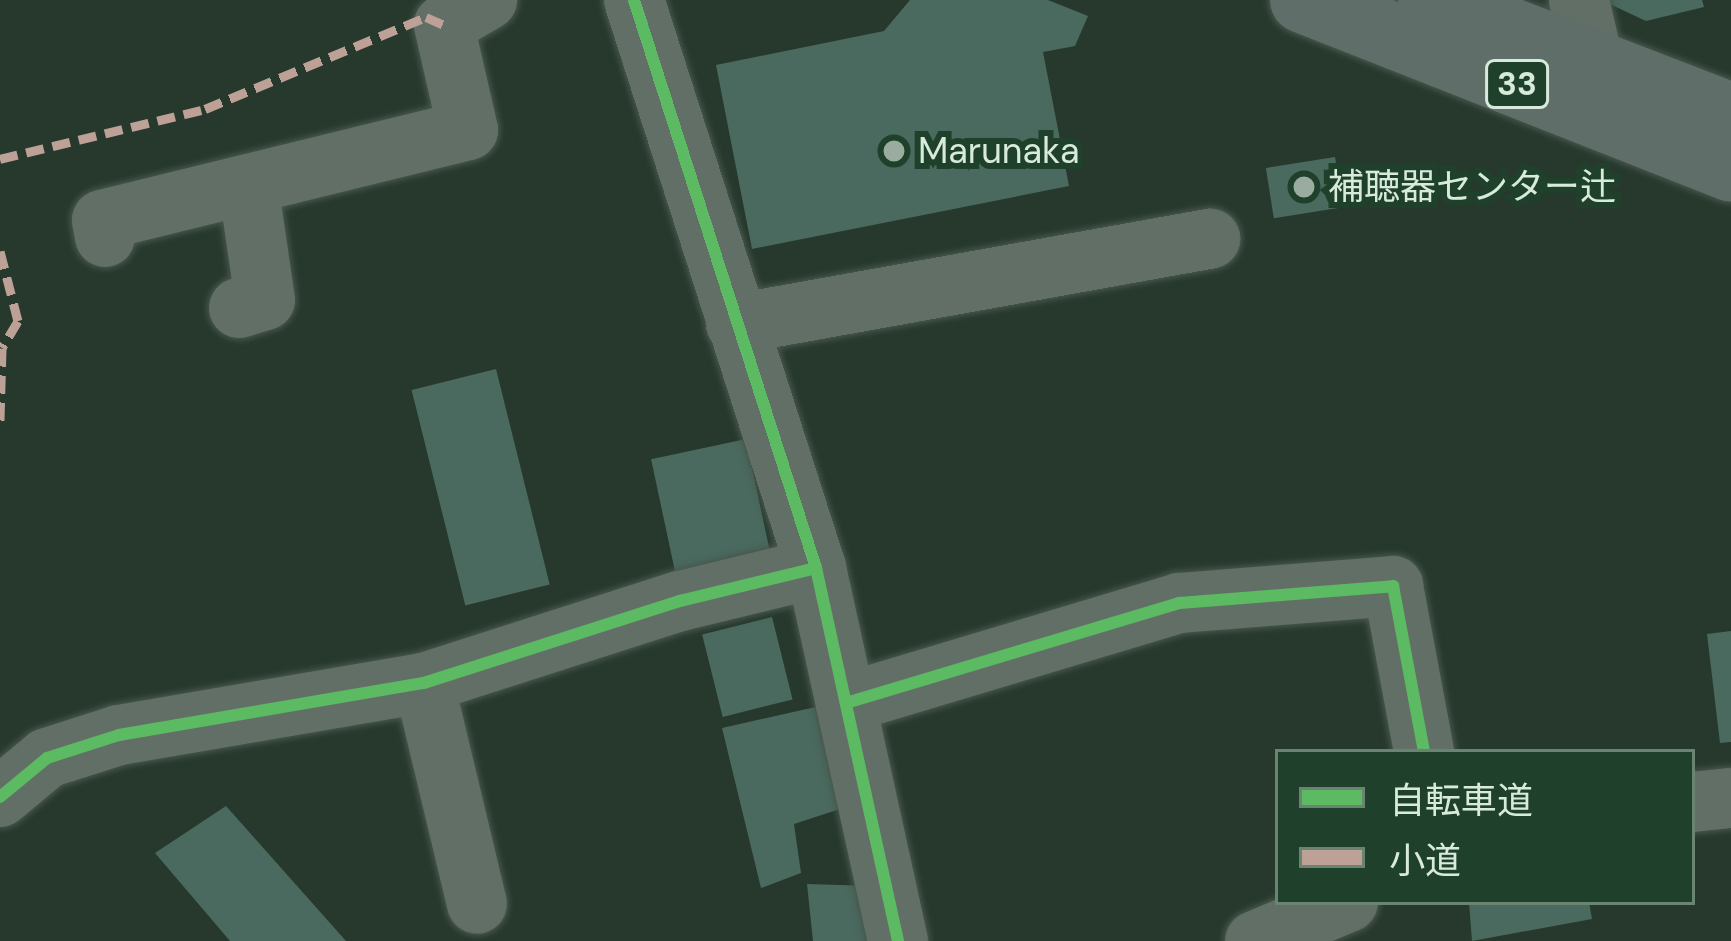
<!DOCTYPE html>
<meta charset="utf-8">
<style>
body{margin:0}
#map{position:relative;width:1731px;height:941px;overflow:hidden;background:#27392d;font-family:"DM Sans","Noto Sans JP",sans-serif}
div>[style]{position:absolute}
.building>*{inset:0;background:#4a6a5f;transform-origin:0 0}
.roads{filter:drop-shadow(0 0 3px #47574d) drop-shadow(0 0 3px #47574d)}
.minor>*{height:60px;margin:-30px;padding:0 30px;transform-origin:30px;border-radius:30px;background:#626f66}
.major>*{height:66px;margin:-33px;padding:0 33px;transform-origin:33px;border-radius:33px;background:#606e6a}
.quiet>*{height:9px;margin-top:-4.5px;transform-origin:0;background:repeating-linear-gradient(90deg,#bda197 0 18px,transparent 0 27px)}
.cycleway>*{height:12px;margin:-6px;padding:0 6px;transform-origin:6px;border-radius:6px;background:#5cba63}
.dots>*{width:33px;height:33px;translate:-50% -50%;box-sizing:border-box;border:6px solid #1f412b;border-radius:50%}
span{translate:-50% -50%;white-space:nowrap;text-align:center;line-height:1.15;-webkit-text-stroke:12px #1f412b;paint-order:stroke}
.shield-label span{padding:3px 9px;background:#1f412b;border:3px solid;border-radius:9px;-webkit-text-stroke-width:0}
.shield-label{font-size:33px;color:#d7eadc;font-weight:700}
.poi-label{font-size:36px;color:#d7eadc}
.left{translate:0 -50%;text-align:left}
.legend{position:absolute;left:1275px;top:749px;width:420px;height:156px;box-sizing:border-box;background:#1f412b;border:3px solid #698572;margin:0;padding:15px 21px;list-style:none;font-size:36px;color:#d7eadc}
.legend li{display:flex;align-items:center;gap:24px;height:60px}
.legend b{width:60px;border:3px solid #698572}
</style>
<div id="map">
<div class="building">
<div style="clip-path:polygon(910px 0,1048px 0,1088px 16px,1075px 46px,1043px 52px,1069px 186px,752px 249px,716px 65px,884px 31px)"></div>
<div style="clip-path:polygon(1601px 0,1702px 0,1704px 7px,1646px 21px)"></div>
<div style="left:1335px;top:157px;width:51px;height:70px;rotate:81deg"></div>
<div style="left:496px;top:369px;width:222px;height:87px;rotate:76deg"></div>
<div style="left:746px;top:439px;width:128px;height:97px;rotate:78deg"></div>
<div style="left:772px;top:617px;width:85px;height:72px;rotate:76deg"></div>
<div style="clip-path:polygon(1731px 631px,1731px 742px,1720px 743px,1707px 634px)"></div>
<div style="clip-path:polygon(829px 704px,846px 807px,794px 824px,801px 873px,761px 888px,722px 728px)"></div>
<div style="clip-path:polygon(226px 806px,346px 941px,230px 941px,155px 853px)"></div>
<div style="clip-path:polygon(807px 884px,872px 886px,877px 941px,813px 941px)"></div>
<div style="clip-path:polygon(1469px 902px,1589px 902px,1592px 919px,1472px 941px)"></div>
</div>
<div class="roads">
<div class="minor">
<div style="left:634px;top:0;width:596px;rotate:72.23deg"></div>
<div style="left:816px;top:568px;width:382px;rotate:77.6deg"></div>
<div style="left:1579px;top:0;width:108px;rotate:77.1deg"></div>
<div style="left:105px;top:237px;width:17px;rotate:-100deg"></div>
<div style="left:102px;top:220px;width:377px;rotate:-13.8deg"></div>
<div style="left:468px;top:130px;width:108px;rotate:-102.9deg"></div>
<div style="left:444px;top:25px;width:50px;rotate:-30.2deg"></div>
<div style="left:239px;top:308px;width:27px;rotate:-17deg"></div>
<div style="left:265px;top:300px;width:117px;rotate:-98.3deg"></div>
<div style="left:736px;top:324px;width:482px;rotate:-10.2deg"></div>
<div style="left:424px;top:683px;width:227px;rotate:76.5deg"></div>
<div style="left:846px;top:703px;width:348px;rotate:-16.7deg"></div>
<div style="left:1179px;top:603px;width:215px;rotate:-4.5deg"></div>
<div style="left:1393px;top:586px;width:169px;rotate:79.4deg"></div>
<div style="left:0;top:797px;width:61px;rotate:-39.7deg"></div>
<div style="left:47px;top:758px;width:76px;rotate:-17.7deg"></div>
<div style="left:119px;top:735px;width:309px;rotate:-9.7deg"></div>
<div style="left:424px;top:683px;width:269px;rotate:-17.8deg"></div>
<div style="left:680px;top:601px;width:140px;rotate:-13.6deg"></div>
<div style="left:1692px;top:802px;width:39px;rotate:-6deg"></div>
<div style="left:1255px;top:941px;width:101px;rotate:-22.8deg"></div>
</div>
<div class="major">
<div style="left:1303px;top:0;width:460px;rotate:21.5deg"></div>
<div style="left:1431px;top:0;width:322px;rotate:21.1deg"></div>
</div>
</div>
<div class="quiet">
<div style="left:0;top:159px;width:211px;rotate:-13.7deg"></div>
<div style="left:205px;top:109px;width:239px;rotate:-22.6deg"></div>
<div style="left:426px;top:17px;width:20px;rotate:24deg"></div>
<div style="left:0;top:251px;width:72px;rotate:75.6deg"></div>
<div style="left:18px;top:321px;width:31px;rotate:121deg"></div>
<div style="left:2px;top:348px;width:73px;rotate:91.6deg"></div>
</div>
<div class="cycleway">
<div style="left:634px;top:0;width:596px;rotate:72.23deg"></div>
<div style="left:816px;top:568px;width:382px;rotate:77.6deg"></div>
<div style="left:846px;top:703px;width:348px;rotate:-16.7deg"></div>
<div style="left:1179px;top:603px;width:215px;rotate:-4.5deg"></div>
<div style="left:1393px;top:586px;width:169px;rotate:79.4deg"></div>
<div style="left:0;top:797px;width:61px;rotate:-39.7deg"></div>
<div style="left:47px;top:758px;width:76px;rotate:-17.7deg"></div>
<div style="left:119px;top:735px;width:309px;rotate:-9.7deg"></div>
<div style="left:424px;top:683px;width:269px;rotate:-17.8deg"></div>
<div style="left:680px;top:601px;width:140px;rotate:-13.6deg"></div>
</div>
<div class="dots">
<div style="left:894px;top:151px;background:#99ac9f"></div>
<div style="left:1304px;top:187px;background:#99ac9f"></div>
</div>
<div class="shield-label">
<span style="left:1517px;top:84px">33</span>
</div>
<div class="poi-label">
<span class="left" style="left:918px;top:151px">Marunaka</span>
<span class="left" style="left:1328px;top:187px">補聴器センター辻</span>
</div>
<ul class="legend">
<li><b style="height:15px;background:#5cba63"></b>自転車道</li>
<li><b style="height:15px;background:#bda197"></b>小道</li>
</ul>
</div>
